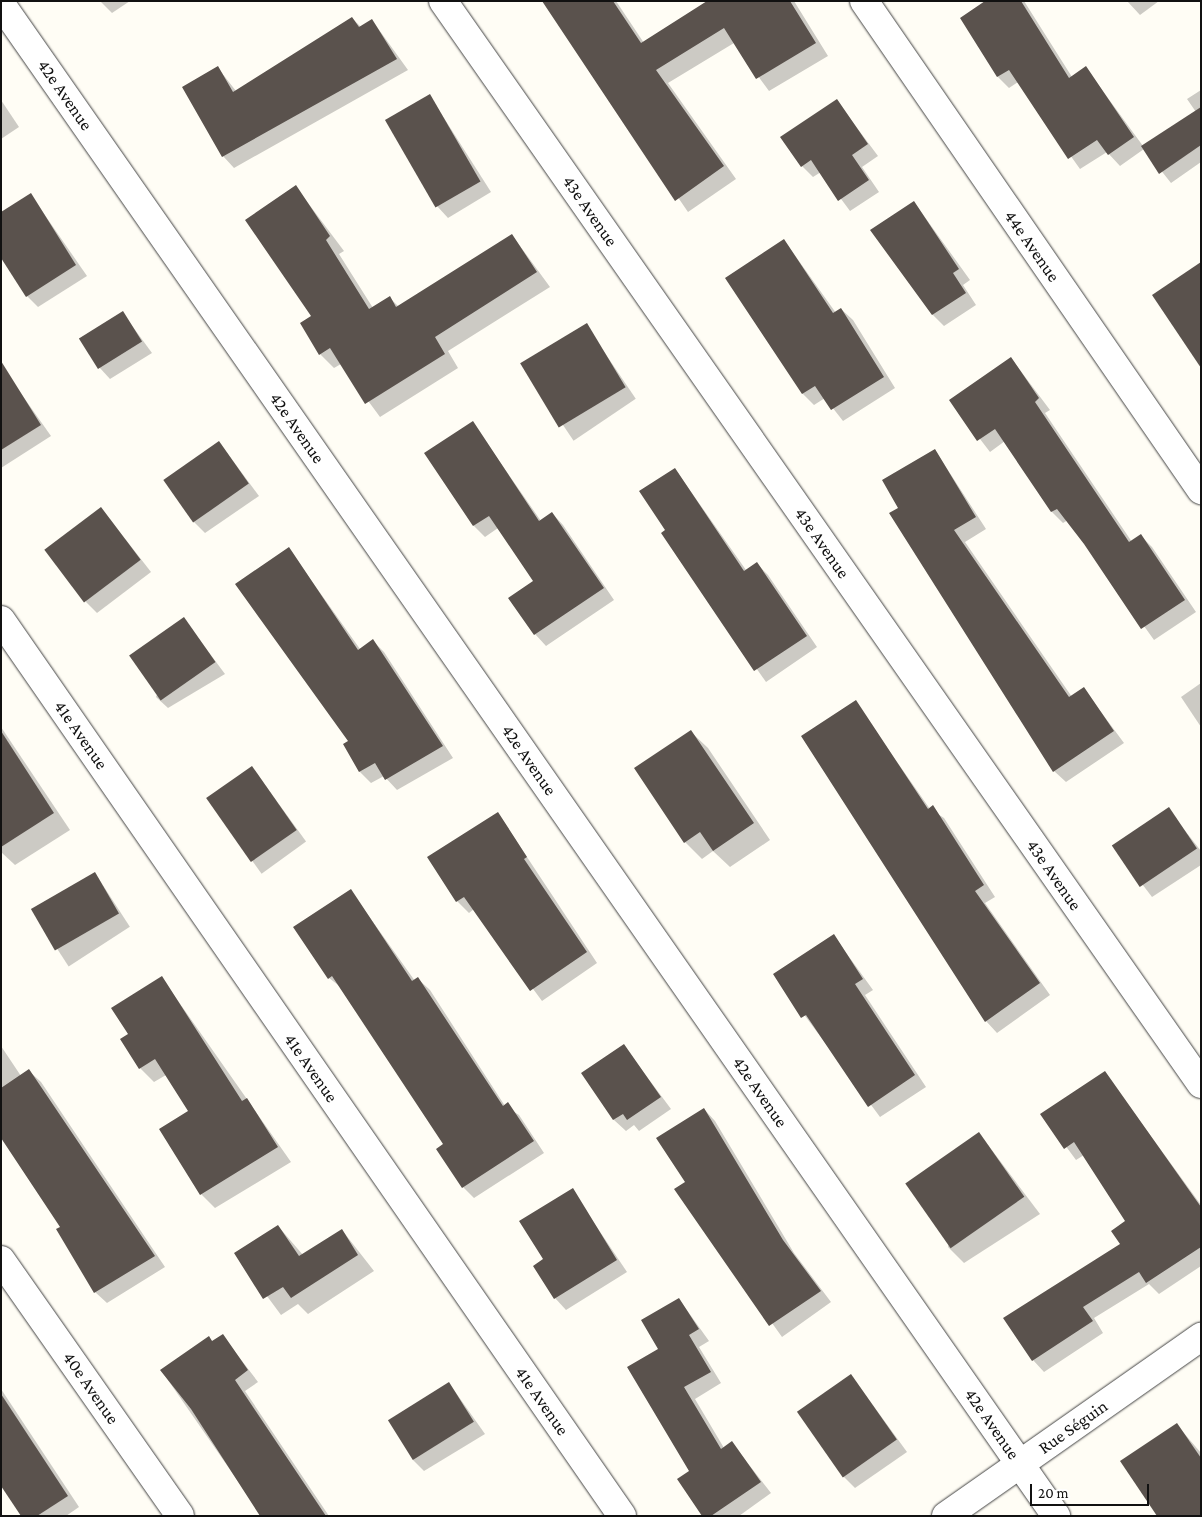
<!DOCTYPE html>
<meta charset="utf-8">
<style>
body{margin:0}
#map{position:relative;width:1202px;height:1517px;overflow:hidden;background:#fffdf5;font-family:"Crimson Pro",serif}
div>[style]{position:absolute}
.shadow>*{inset:0;background:#0003;transform-origin:0 0}
.building>*{inset:0;background:#5a524d;transform-origin:0 0}
.roads{filter:drop-shadow(0 0 1px #444) drop-shadow(0 0 1px #444)}
.minor>*{height:28px;margin:-14px;padding:0 14px;transform-origin:14px;border-radius:14px;background:#fff}
span{translate:-50% -50%;white-space:nowrap;text-align:center;line-height:1.15;-webkit-text-stroke:5px #fff;paint-order:stroke}
.street-label{font-size:18px;color:#111}
.frame{position:absolute;inset:0;border:2px solid #111;pointer-events:none}
.scale{position:absolute;left:1030px;top:1484px;width:119px;height:22px;box-sizing:border-box;border:2px solid #111;border-top:0;padding-left:6px;font-size:15px;line-height:18px;white-space:nowrap;color:#111;-webkit-text-stroke:4px #fff;paint-order:stroke}
</style>
<div id="map">
<div class="shadow">
<div style="clip-path:polygon(100px 1px,130px 1px,112px 13px)"></div>
<div style="clip-path:polygon(543px 1px,616px 1px,644px 43px,712px 1px,794px 1px,828px 56px,769px 91px,734px 43px,668px 83px,736px 179px,688px 212px)"></div>
<div style="clip-path:polygon(988px 1px,1024px 1px,1072px 77px,1086px 68px,1143px 146px,1196px 112px,1187px 99px,1201px 90px,1201px 162px,1171px 183px,1144px 149px,1120px 166px,1107px 152px,1080px 169px,1018px 82px,1009px 88px,998px 77px,962px 18px)"></div>
<div style="clip-path:polygon(1127px 1px,1159px 1px,1140px 15px)"></div>
<div style="clip-path:polygon(352px 18px,361px 27px,372px 20px,408px 70px,234px 168px,223px 156px,218px 68px,236px 91px)"></div>
<div style="clip-path:polygon(430px 96px,491px 192px,448px 218px,437px 206px)"></div>
<div style="clip-path:polygon(1px 100px,19px 127px,1px 139px)"></div>
<div style="clip-path:polygon(837px 101px,878px 156px,862px 167px,879px 192px,850px 211px,821px 172px,813px 177px,802px 166px)"></div>
<div style="clip-path:polygon(296px 187px,344px 251px,339px 254px,373px 308px,390px 298px,399px 307px,512px 235px,550px 287px,448px 351px,458px 368px,380px 417px,341px 364px,334px 368px,320px 354px)"></div>
<div style="clip-path:polygon(31px 195px,87px 276px,38px 307px,27px 296px)"></div>
<div style="clip-path:polygon(914px 202px,970px 280px,963px 285px,976px 305px,944px 326px,933px 315px)"></div>
<div style="clip-path:polygon(784px 240px,836px 313px,841px 309px,853px 320px,895px 388px,843px 421px,825px 398px,814px 405px,803px 394px,726px 278px)"></div>
<div style="clip-path:polygon(122px 312px,152px 353px,110px 379px,99px 367px)"></div>
<div style="left:586px;top:325px;width:89px;height:75px;rotate:56deg"></div>
<div style="clip-path:polygon(1011px 358px,1050px 410px,1045px 413px,1132px 542px,1141px 536px,1152px 547px,1196px 612px,1154px 640px,1068px 520px,1063px 523px,1052px 512px,1005px 441px,990px 452px,950px 400px)"></div>
<div style="clip-path:polygon(10px 378px,51px 436px,1px 468px,1px 383px)"></div>
<div style="clip-path:polygon(472px 422px,541px 521px,552px 513px,563px 525px,614px 600px,546px 646px,535px 634px,535px 581px,498px 528px,485px 537px,474px 526px)"></div>
<div style="clip-path:polygon(219px 442px,259px 496px,205px 533px,194px 522px)"></div>
<div style="clip-path:polygon(935px 450px,986px 529px,965px 542px,1072px 697px,1084px 689px,1124px 743px,1066px 782px,1054px 771px,900px 508px)"></div>
<div style="clip-path:polygon(675px 469px,746px 570px,757px 564px,768px 575px,817px 647px,766px 682px,662px 533px,667px 531px)"></div>
<div style="clip-path:polygon(101px 508px,151px 572px,97px 613px,86px 602px)"></div>
<div style="clip-path:polygon(289px 549px,360px 649px,373px 641px,384px 652px,453px 758px,397px 790px,384px 776px,371px 783px,360px 772px,345px 744px,350px 742px)"></div>
<div style="clip-path:polygon(184px 619px,225px 674px,168px 708px,156px 697px)"></div>
<div style="clip-path:polygon(1201px 683px,1201px 727px,1181px 697px)"></div>
<div style="clip-path:polygon(855px 702px,930px 809px,944px 818px,995px 897px,985px 903px,1050px 995px,997px 1033px,986px 1021px)"></div>
<div style="clip-path:polygon(1px 727px,70px 830px,15px 865px,1px 852px)"></div>
<div style="clip-path:polygon(691px 732px,708px 748px,770px 840px,730px 867px,713px 851px,702px 859px,685px 842px)"></div>
<div style="left:252px;top:767px;width:92px;height:55px;rotate:54deg"></div>
<div style="clip-path:polygon(1168px 809px,1201px 851px,1201px 865px,1152px 897px,1113px 846px)"></div>
<div style="clip-path:polygon(498px 813px,597px 963px,542px 1001px,474px 909px,469px 913px,457px 901px,429px 857px)"></div>
<div style="left:95px;top:873px;width:64px;height:73px;rotate:57deg"></div>
<div style="clip-path:polygon(351px 891px,415px 981px,418px 979px,430px 990px,505px 1106px,519px 1115px,544px 1153px,474px 1198px,463px 1187px,445px 1145px,342px 988px,329px 978px)"></div>
<div style="clip-path:polygon(834px 936px,873px 990px,865px 995px,926px 1087px,880px 1117px,774px 974px)"></div>
<div style="clip-path:polygon(162px 978px,291px 1162px,215px 1208px,201px 1194px,190px 1112px,166px 1075px,154px 1082px,140px 1068px,129px 1034px)"></div>
<div style="clip-path:polygon(1px 1046px,21px 1076px,29px 1071px,41px 1082px,165px 1267px,107px 1303px,95px 1292px,62px 1227px,1px 1136px)"></div>
<div style="clip-path:polygon(624px 1046px,671px 1109px,639px 1131px,634px 1125px,626px 1131px,614px 1120px,583px 1073px)"></div>
<div style="clip-path:polygon(1105px 1073px,1201px 1205px,1201px 1266px,1159px 1294px,1149px 1284px,1094px 1318px,1103px 1333px,1044px 1372px,1033px 1360px,1121px 1244px,1127px 1221px,1084px 1155px,1076px 1160px,1042px 1114px)"></div>
<div style="clip-path:polygon(704px 1109px,715px 1121px,794px 1253px,831px 1302px,782px 1337px,676px 1189px,686px 1183px)"></div>
<div style="clip-path:polygon(979px 1133px,1040px 1214px,964px 1263px,948px 1247px)"></div>
<div style="clip-path:polygon(572px 1190px,627px 1272px,566px 1310px,555px 1298px,545px 1259px)"></div>
<div style="clip-path:polygon(278px 1226px,303px 1255px,342px 1230px,374px 1271px,308px 1314px,298px 1304px,281px 1315px,235px 1253px)"></div>
<div style="clip-path:polygon(679px 1299px,709px 1341px,699px 1347px,721px 1383px,695px 1399px,724px 1448px,732px 1443px,771px 1493px,739px 1516px,704px 1516px,691px 1471px,660px 1349px)"></div>
<div style="clip-path:polygon(223px 1336px,258px 1382px,245px 1391px,329px 1516px,262px 1516px,161px 1370px,209px 1338px,213px 1342px)"></div>
<div style="clip-path:polygon(851px 1375px,907px 1452px,855px 1488px,844px 1477px)"></div>
<div style="clip-path:polygon(449px 1383px,485px 1434px,424px 1471px,413px 1460px)"></div>
<div style="clip-path:polygon(1px 1389px,79px 1507px,66px 1516px,22px 1516px,1px 1484px)"></div>
<div style="clip-path:polygon(1177px 1425px,1201px 1453px,1201px 1516px)"></div>
</div>
<div class="building">
<div style="clip-path:polygon(542px 1px,613px 1px,641px 43px,707px 1px,790px 1px,816px 43px,756px 79px,724px 28px,656px 70px,724px 166px,675px 201px)"></div>
<div style="clip-path:polygon(985px 1px,1021px 1px,1069px 78px,1086px 66px,1134px 137px,1108px 155px,1097px 140px,1068px 159px,1009px 70px,997px 77px,960px 18px)"></div>
<div style="clip-path:polygon(352px 17px,359px 27px,372px 19px,397px 59px,222px 157px,182px 87px,218px 66px,233px 92px)"></div>
<div style="left:430px;top:94px;width:101px;height:52px;rotate:60deg"></div>
<div style="clip-path:polygon(837px 99px,868px 144px,852px 155px,869px 180px,838px 201px,811px 160px,801px 167px,780px 137px)"></div>
<div style="clip-path:polygon(1201px 107px,1201px 145px,1159px 174px,1141px 146px)"></div>
<div style="clip-path:polygon(296px 185px,330px 236px,326px 240px,369px 309px,390px 296px,396px 307px,512px 234px,537px 272px,435px 337px,445px 354px,365px 404px,330px 348px,319px 355px,300px 323px,311px 316px,245px 220px)"></div>
<div style="clip-path:polygon(31px 193px,76px 265px,26px 297px,1px 258px,1px 212px)"></div>
<div style="clip-path:polygon(914px 201px,959px 269px,953px 273px,966px 293px,932px 315px,870px 230px)"></div>
<div style="clip-path:polygon(784px 239px,833px 313px,841px 308px,884px 377px,831px 410px,815px 386px,802px 394px,725px 278px)"></div>
<div style="clip-path:polygon(1201px 262px,1201px 368px,1152px 295px)"></div>
<div style="left:123px;top:311px;width:36px;height:52px;rotate:58deg"></div>
<div style="left:587px;top:323px;width:75px;height:78px;rotate:59deg"></div>
<div style="clip-path:polygon(1011px 357px,1039px 398px,1035px 402px,1129px 542px,1141px 534px,1185px 600px,1141px 629px,1084px 544px,1057px 509px,1051px 512px,995px 429px,977px 441px,949px 400px)"></div>
<div style="clip-path:polygon(1px 361px,41px 425px,1px 450px)"></div>
<div style="clip-path:polygon(473px 421px,539px 521px,552px 512px,604px 588px,534px 635px,508px 598px,533px 581px,489px 516px,473px 526px,424px 453px)"></div>
<div style="left:219px;top:441px;width:52px;height:68px;rotate:55deg"></div>
<div style="clip-path:polygon(935px 449px,976px 517px,954px 530px,1069px 697px,1084px 687px,1114px 731px,1053px 772px,889px 513px,898px 508px,882px 480px)"></div>
<div style="clip-path:polygon(675px 468px,744px 571px,757px 562px,807px 636px,754px 671px,661px 533px,665px 530px,639px 491px)"></div>
<div style="left:101px;top:507px;width:66px;height:71px;rotate:53deg"></div>
<div style="clip-path:polygon(289px 547px,358px 650px,373px 639px,443px 746px,385px 780px,375px 763px,359px 772px,343px 744px,348px 741px,235px 584px)"></div>
<div style="left:184px;top:617px;width:55px;height:67px;rotate:55deg"></div>
<div style="clip-path:polygon(856px 700px,928px 809px,933px 805px,984px 885px,975px 891px,1040px 983px,985px 1022px,801px 736px)"></div>
<div style="clip-path:polygon(691px 730px,754px 823px,713px 851px,700px 832px,684px 843px,634px 768px)"></div>
<div style="clip-path:polygon(1px 731px,54px 813px,1px 847px)"></div>
<div style="left:252px;top:766px;width:78px;height:56px;rotate:55deg"></div>
<div style="left:1169px;top:807px;width:50px;height:69px;rotate:56deg"></div>
<div style="clip-path:polygon(498px 812px,527px 857px,524px 859px,587px 952px,530px 991px,464px 897px,456px 902px,427px 857px)"></div>
<div style="left:95px;top:872px;width:48px;height:74px;rotate:60deg"></div>
<div style="clip-path:polygon(351px 889px,412px 981px,418px 977px,503px 1106px,508px 1102px,534px 1141px,462px 1188px,436px 1149px,443px 1144px,332px 976px,328px 979px,293px 927px)"></div>
<div style="clip-path:polygon(834px 934px,863px 979px,855px 984px,915px 1075px,868px 1107px,806px 1015px,801px 1018px,773px 974px)"></div>
<div style="clip-path:polygon(162px 976px,242px 1101px,247px 1098px,278px 1147px,200px 1195px,159px 1129px,188px 1111px,155px 1059px,139px 1069px,120px 1039px,128px 1034px,111px 1008px)"></div>
<div style="clip-path:polygon(624px 1044px,661px 1097px,627px 1120px,623px 1114px,613px 1120px,581px 1073px)"></div>
<div style="clip-path:polygon(29px 1069px,155px 1256px,94px 1293px,56px 1229px,60px 1227px,1px 1138px,1px 1088px)"></div>
<div style="clip-path:polygon(1105px 1071px,1201px 1207px,1201px 1247px,1146px 1283px,1139px 1272px,1083px 1307px,1093px 1321px,1032px 1361px,1003px 1318px,1120px 1244px,1111px 1231px,1125px 1221px,1074px 1142px,1064px 1149px,1040px 1114px)"></div>
<div style="clip-path:polygon(704px 1108px,783px 1240px,821px 1291px,769px 1326px,674px 1189px,685px 1182px,656px 1138px)"></div>
<div style="left:979px;top:1132px;width:79px;height:90px;rotate:55deg"></div>
<div style="clip-path:polygon(573px 1188px,617px 1260px,554px 1299px,533px 1266px,543px 1259px,519px 1221px)"></div>
<div style="clip-path:polygon(278px 1225px,299px 1256px,342px 1229px,358px 1255px,291px 1298px,283px 1287px,263px 1299px,234px 1253px)"></div>
<div style="clip-path:polygon(679px 1298px,699px 1329px,689px 1335px,711px 1372px,684px 1387px,721px 1449px,732px 1441px,761px 1482px,711px 1516px,702px 1516px,677px 1479px,689px 1471px,627px 1367px,658px 1349px,641px 1320px)"></div>
<div style="clip-path:polygon(223px 1334px,248px 1370px,235px 1380px,326px 1516px,260px 1516px,191px 1409px,160px 1370px,209px 1336px,212px 1341px)"></div>
<div style="left:851px;top:1374px;width:80px;height:66px;rotate:55deg"></div>
<div style="left:449px;top:1382px;width:47px;height:72px;rotate:58deg"></div>
<div style="clip-path:polygon(1px 1394px,68px 1496px,37px 1516px,21px 1516px,1px 1486px)"></div>
<div style="clip-path:polygon(1177px 1423px,1201px 1458px,1201px 1516px,1157px 1516px,1120px 1461px)"></div>
</div>
<div class="roads">
<div class="minor">
<div style="left:443px;top:1px;width:1322px;rotate:55.01deg"></div>
<div style="left:864px;top:1px;width:594px;rotate:55.43deg"></div>
<div style="left:1px;top:4px;width:1844px;rotate:55.09deg"></div>
<div style="left:1px;top:620px;width:1090px;rotate:55.27deg"></div>
<div style="left:1px;top:1260px;width:312px;rotate:55deg"></div>
<div style="left:946px;top:1516px;width:312px;rotate:-35.1deg"></div>
</div>
</div>
<div class="street-label">
<span style="left:65px;top:95px;rotate:55deg">42e Avenue</span>
<span style="left:590px;top:211px;rotate:55deg">43e Avenue</span>
<span style="left:1032px;top:246px;rotate:55deg">44e Avenue</span>
<span style="left:297px;top:428px;rotate:55deg">42e Avenue</span>
<span style="left:822px;top:543px;rotate:55deg">43e Avenue</span>
<span style="left:81px;top:735px;rotate:55deg">41e Avenue</span>
<span style="left:529px;top:760px;rotate:55deg">42e Avenue</span>
<span style="left:1054px;top:875px;rotate:55deg">43e Avenue</span>
<span style="left:311px;top:1068px;rotate:55deg">41e Avenue</span>
<span style="left:760px;top:1092px;rotate:55deg">42e Avenue</span>
<span style="left:91px;top:1388px;rotate:55deg">40e Avenue</span>
<span style="left:542px;top:1401px;rotate:55deg">41e Avenue</span>
<span style="left:992px;top:1424px;rotate:55deg">42e Avenue</span>
<span style="left:1073px;top:1427px;rotate:-35deg">Rue Séguin</span>
</div>
<div class="frame"></div>
<div class="scale">20 m</div>
</div>
